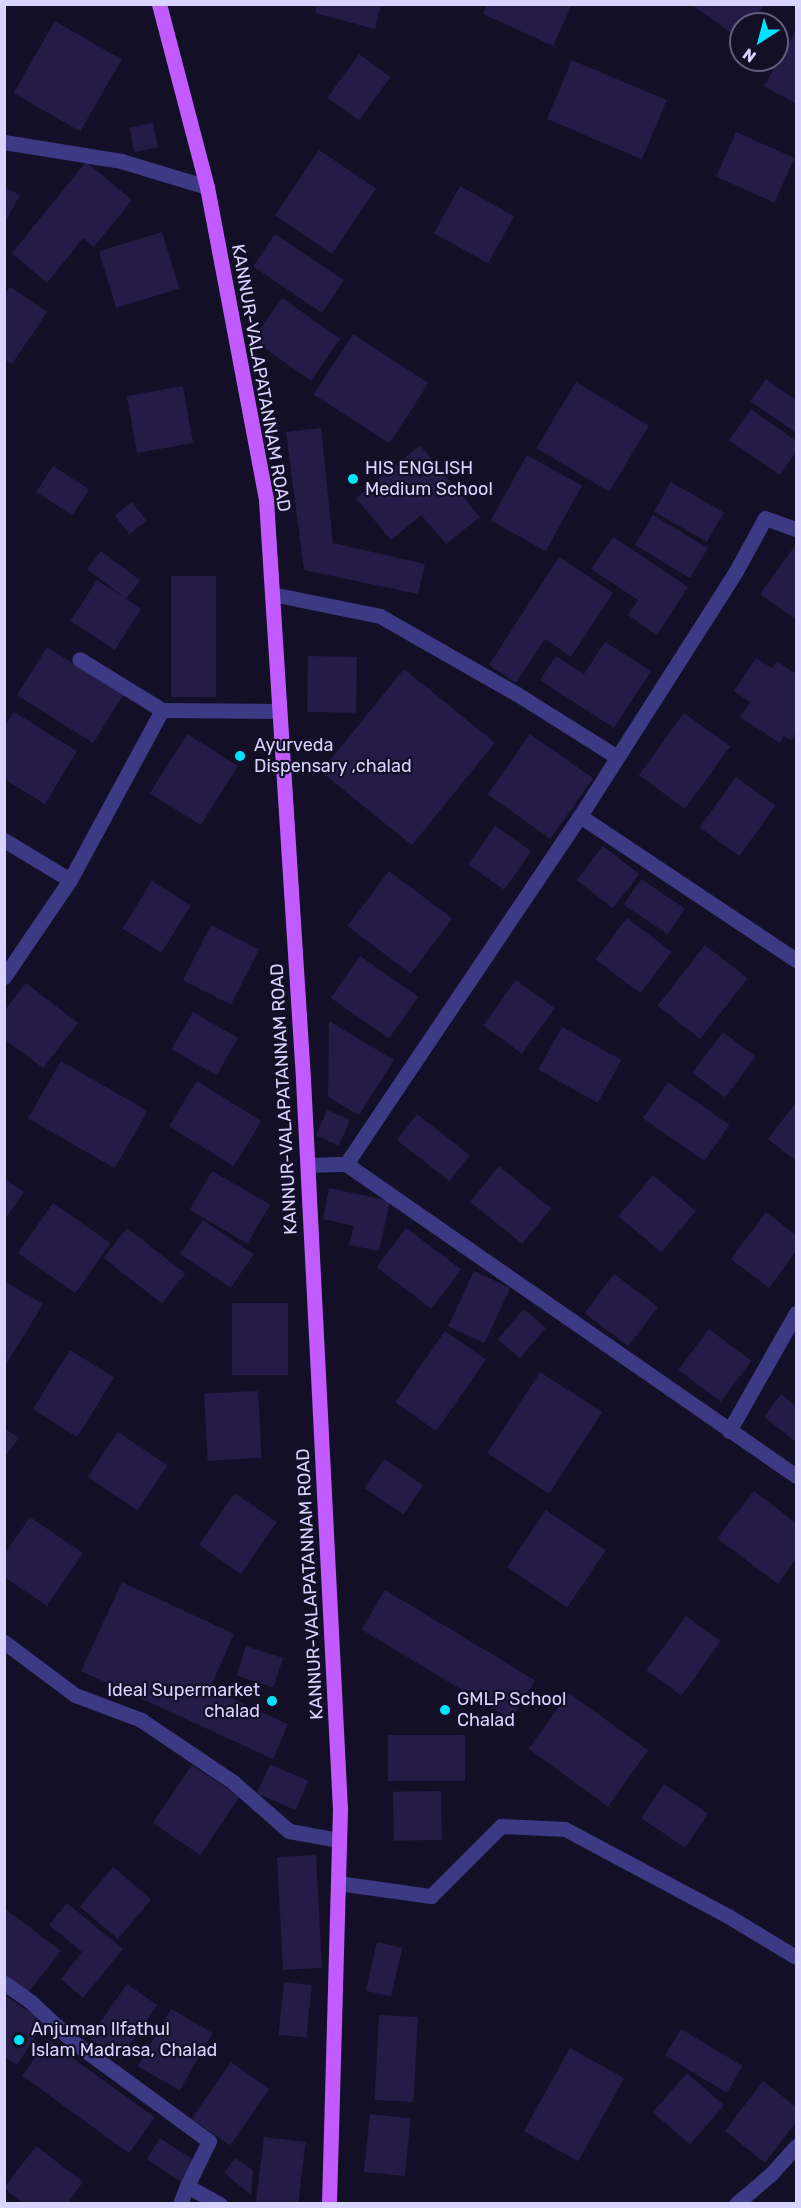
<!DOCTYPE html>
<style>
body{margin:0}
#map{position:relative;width:801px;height:2208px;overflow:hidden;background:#130f26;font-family:Rubik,sans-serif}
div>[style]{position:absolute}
.building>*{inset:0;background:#241b47;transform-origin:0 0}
.minor>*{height:15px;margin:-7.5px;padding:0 7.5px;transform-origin:7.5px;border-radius:7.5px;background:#3d3a85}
.major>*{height:15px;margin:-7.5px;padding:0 7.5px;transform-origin:7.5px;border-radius:7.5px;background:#c25bff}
.dots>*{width:16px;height:16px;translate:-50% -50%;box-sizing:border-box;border:3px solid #130f26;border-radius:50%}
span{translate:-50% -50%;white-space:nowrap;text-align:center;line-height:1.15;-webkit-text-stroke:4.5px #130f26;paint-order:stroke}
.street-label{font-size:18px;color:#d9d4ff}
.poi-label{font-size:18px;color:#d9d4ff}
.left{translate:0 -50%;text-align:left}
.right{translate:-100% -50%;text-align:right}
.frame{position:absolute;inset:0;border:6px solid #d9d4ff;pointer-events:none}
.north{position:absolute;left:729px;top:12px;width:60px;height:60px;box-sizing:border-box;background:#130f26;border:2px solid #625e7d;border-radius:50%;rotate:216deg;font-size:16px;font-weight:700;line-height:24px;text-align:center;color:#d9d4ff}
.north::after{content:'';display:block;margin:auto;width:21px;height:27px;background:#00e5ff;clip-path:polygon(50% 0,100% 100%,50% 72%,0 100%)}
</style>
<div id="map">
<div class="building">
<div style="clip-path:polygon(317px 4px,381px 4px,375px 29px,315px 13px)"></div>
<div style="clip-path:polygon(487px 4px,572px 4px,553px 46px,483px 14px)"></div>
<div style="clip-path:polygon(691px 4px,765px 4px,751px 24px,741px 24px,741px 40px)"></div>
<div style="left:55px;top:21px;width:77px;height:83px;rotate:30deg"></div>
<div style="clip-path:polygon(796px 30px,796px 104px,764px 86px)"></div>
<div style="left:359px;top:54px;width:39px;height:54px;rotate:36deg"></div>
<div style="left:572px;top:60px;width:103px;height:64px;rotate:23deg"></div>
<div style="left:153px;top:123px;width:25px;height:24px;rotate:79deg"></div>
<div style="left:736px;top:132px;width:64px;height:49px;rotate:24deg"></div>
<div style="left:319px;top:150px;width:69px;height:79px;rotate:34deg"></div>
<div style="clip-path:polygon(86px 162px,132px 200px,94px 247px,83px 238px,47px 283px,12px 253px)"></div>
<div style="left:460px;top:186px;width:62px;height:54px;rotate:29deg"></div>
<div style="clip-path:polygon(4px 187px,20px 195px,4px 224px)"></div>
<div style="left:162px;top:232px;width:59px;height:66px;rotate:73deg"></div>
<div style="left:275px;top:234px;width:83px;height:39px;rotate:34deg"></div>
<div style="clip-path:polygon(10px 287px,47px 312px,12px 364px,4px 359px,4px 295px)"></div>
<div style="left:282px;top:298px;width:71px;height:51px;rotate:35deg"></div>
<div style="left:353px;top:334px;width:90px;height:72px;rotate:33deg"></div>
<div style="clip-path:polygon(766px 379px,796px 400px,796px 433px,750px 401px)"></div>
<div style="left:576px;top:382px;width:85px;height:77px;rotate:31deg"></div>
<div style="left:183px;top:386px;width:58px;height:57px;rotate:80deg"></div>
<div style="clip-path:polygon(751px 409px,796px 441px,796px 452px,780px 475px,729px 440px)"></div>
<div style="clip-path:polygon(321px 428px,333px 543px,425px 564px,418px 594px,304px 570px,286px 432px)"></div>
<div style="clip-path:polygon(420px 445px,480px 517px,446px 544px,421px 515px,391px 540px,356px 498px)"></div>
<div style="left:527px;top:455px;width:63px;height:75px;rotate:29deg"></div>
<div style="left:53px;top:466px;width:43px;height:31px;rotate:33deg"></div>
<div style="left:671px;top:482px;width:61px;height:34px;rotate:30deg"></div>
<div style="left:132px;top:502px;width:24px;height:22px;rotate:52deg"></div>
<div style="left:653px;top:515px;width:64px;height:35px;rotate:31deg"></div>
<div style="clip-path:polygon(613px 537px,688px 587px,657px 635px,628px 615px,638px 600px,591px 569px)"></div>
<div style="clip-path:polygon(794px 547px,796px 548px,796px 620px,760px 594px)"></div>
<div style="left:101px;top:551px;width:49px;height:23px;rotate:37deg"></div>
<div style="clip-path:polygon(559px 557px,613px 593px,571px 657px,545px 639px,516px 683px,489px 665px)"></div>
<div style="left:171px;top:576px;width:45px;height:121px"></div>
<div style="left:97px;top:580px;width:53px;height:49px;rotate:33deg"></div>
<div style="clip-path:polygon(605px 642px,651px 671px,614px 728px,540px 680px,556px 656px,584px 674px)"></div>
<div style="left:47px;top:647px;width:90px;height:57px;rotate:32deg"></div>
<div style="left:308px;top:656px;width:49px;height:56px;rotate:1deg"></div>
<div style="clip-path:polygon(756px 658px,772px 668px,777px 661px,796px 674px,796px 732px,791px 740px,784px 736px,780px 743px,740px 717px,750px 702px,734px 691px)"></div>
<div style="left:404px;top:669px;width:117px;height:132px;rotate:39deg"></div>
<div style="clip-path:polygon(14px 712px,77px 751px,45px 804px,4px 779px,4px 727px)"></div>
<div style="left:684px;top:713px;width:57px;height:77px;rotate:36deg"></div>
<div style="left:187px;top:734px;width:60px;height:70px;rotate:32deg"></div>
<div style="left:530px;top:734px;width:77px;height:74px;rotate:35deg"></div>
<div style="left:736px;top:777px;width:49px;height:62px;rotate:36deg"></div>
<div style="left:495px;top:826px;width:44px;height:47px;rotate:35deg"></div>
<div style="left:603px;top:846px;width:46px;height:43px;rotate:38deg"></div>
<div style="left:389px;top:871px;width:79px;height:69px;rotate:37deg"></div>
<div style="left:641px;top:879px;width:53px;height:31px;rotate:34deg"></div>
<div style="left:152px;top:881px;width:46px;height:56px;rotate:32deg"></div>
<div style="left:627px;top:918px;width:56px;height:52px;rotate:37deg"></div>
<div style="left:211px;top:925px;width:54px;height:62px;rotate:27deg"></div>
<div style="left:705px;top:945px;width:54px;height:77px;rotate:38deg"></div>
<div style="left:360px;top:956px;width:71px;height:51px;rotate:35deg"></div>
<div style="left:516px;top:980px;width:48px;height:56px;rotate:36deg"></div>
<div style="clip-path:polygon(26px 983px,78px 1023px,43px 1068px,4px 1039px,4px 1011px)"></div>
<div style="left:193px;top:1012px;width:52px;height:43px;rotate:30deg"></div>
<div style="clip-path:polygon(329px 1021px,394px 1060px,359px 1115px,328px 1097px)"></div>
<div style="left:562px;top:1027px;width:68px;height:49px;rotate:29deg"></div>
<div style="left:723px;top:1032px;width:41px;height:51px;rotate:37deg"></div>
<div style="left:61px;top:1061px;width:100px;height:66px;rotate:30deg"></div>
<div style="left:197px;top:1081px;width:76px;height:53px;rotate:32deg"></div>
<div style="left:668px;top:1082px;width:75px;height:44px;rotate:35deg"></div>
<div style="clip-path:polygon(796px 1102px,796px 1161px,768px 1139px)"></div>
<div style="left:327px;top:1110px;width:25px;height:28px;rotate:23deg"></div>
<div style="left:417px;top:1114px;width:67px;height:33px;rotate:38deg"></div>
<div style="left:499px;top:1166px;width:67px;height:46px;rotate:39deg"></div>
<div style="left:212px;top:1171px;width:67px;height:45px;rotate:30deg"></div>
<div style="left:653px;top:1175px;width:56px;height:54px;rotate:40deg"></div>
<div style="clip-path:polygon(4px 1178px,24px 1192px,4px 1220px)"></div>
<div style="clip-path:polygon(329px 1188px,390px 1201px,379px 1251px,349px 1245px,354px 1226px,323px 1219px)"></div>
<div style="left:53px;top:1203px;width:70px;height:61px;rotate:35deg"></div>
<div style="clip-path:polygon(766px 1212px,796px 1235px,796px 1251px,769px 1288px,731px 1259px)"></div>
<div style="left:203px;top:1220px;width:61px;height:41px;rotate:34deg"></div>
<div style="left:127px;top:1228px;width:74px;height:38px;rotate:38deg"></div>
<div style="left:406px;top:1228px;width:69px;height:49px;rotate:37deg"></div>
<div style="left:474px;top:1271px;width:40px;height:61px;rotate:25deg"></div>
<div style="left:614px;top:1274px;width:55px;height:49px;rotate:37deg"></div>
<div style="clip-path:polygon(4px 1281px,43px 1304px,4px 1368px)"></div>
<div style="left:232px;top:1303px;width:56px;height:72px"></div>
<div style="left:524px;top:1309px;width:29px;height:40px;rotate:41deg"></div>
<div style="left:709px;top:1329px;width:53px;height:51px;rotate:37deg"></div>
<div style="left:445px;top:1331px;width:50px;height:87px;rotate:35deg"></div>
<div style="left:70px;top:1350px;width:52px;height:70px;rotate:32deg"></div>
<div style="left:540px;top:1372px;width:74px;height:97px;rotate:33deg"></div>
<div style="left:258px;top:1391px;width:67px;height:54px;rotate:87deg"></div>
<div style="clip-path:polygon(781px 1394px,796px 1406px,796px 1442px,764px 1417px)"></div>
<div style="clip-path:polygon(4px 1428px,19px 1438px,4px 1458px)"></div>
<div style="left:118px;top:1432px;width:60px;height:54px;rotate:34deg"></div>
<div style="left:384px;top:1459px;width:47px;height:35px;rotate:34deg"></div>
<div style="clip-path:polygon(754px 1491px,796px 1523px,796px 1559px,778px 1584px,717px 1538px)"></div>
<div style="left:235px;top:1493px;width:51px;height:63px;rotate:35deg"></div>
<div style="left:546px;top:1510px;width:72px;height:69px;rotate:34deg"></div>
<div style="clip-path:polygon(30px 1517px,83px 1553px,47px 1606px,4px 1577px,4px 1555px)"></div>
<div style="clip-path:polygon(122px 1582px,234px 1634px,210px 1688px,288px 1724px,273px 1759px,81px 1671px)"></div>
<div style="left:385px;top:1590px;width:175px;height:46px;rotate:31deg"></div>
<div style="left:686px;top:1616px;width:43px;height:67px;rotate:36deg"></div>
<div style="left:246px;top:1646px;width:39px;height:31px;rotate:18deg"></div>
<div style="left:569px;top:1693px;width:98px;height:69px;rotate:36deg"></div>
<div style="left:388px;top:1735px;width:77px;height:46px"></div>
<div style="left:270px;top:1764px;width:42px;height:32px;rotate:24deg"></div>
<div style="left:192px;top:1765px;width:57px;height:70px;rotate:34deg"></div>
<div style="left:664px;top:1784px;width:53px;height:41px;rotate:34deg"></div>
<div style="left:441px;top:1791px;width:49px;height:48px;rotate:89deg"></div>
<div style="left:316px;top:1855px;width:113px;height:39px;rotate:87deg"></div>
<div style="left:113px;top:1867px;width:50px;height:52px;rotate:40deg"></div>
<div style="clip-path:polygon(67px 1903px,123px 1949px,83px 1998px,61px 1979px,82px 1952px,49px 1925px)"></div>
<div style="clip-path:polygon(4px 1908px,61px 1951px,28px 1993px,4px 1976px)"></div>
<div style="left:377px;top:1942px;width:26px;height:50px;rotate:13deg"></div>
<div style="left:284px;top:1982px;width:28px;height:53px;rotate:6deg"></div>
<div style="left:127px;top:1984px;width:37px;height:66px;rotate:35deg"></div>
<div style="clip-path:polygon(4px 1995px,45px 2022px,17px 2065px,4px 2057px)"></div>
<div style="left:171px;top:2009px;width:48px;height:66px;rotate:30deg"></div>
<div style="left:379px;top:2015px;width:39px;height:85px;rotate:3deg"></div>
<div style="left:681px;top:2029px;width:72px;height:31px;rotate:31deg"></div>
<div style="left:48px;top:2040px;width:132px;height:44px;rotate:36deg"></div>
<div style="left:570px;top:2048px;width:62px;height:95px;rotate:29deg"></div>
<div style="left:231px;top:2062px;width:47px;height:69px;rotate:35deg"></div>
<div style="left:687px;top:2073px;width:49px;height:52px;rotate:41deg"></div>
<div style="clip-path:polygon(763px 2081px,796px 2107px,796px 2122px,765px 2163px,725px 2131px)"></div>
<div style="left:370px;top:2114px;width:41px;height:58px;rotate:6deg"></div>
<div style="left:264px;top:2137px;width:42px;height:67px;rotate:7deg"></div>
<div style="left:160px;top:2138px;width:43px;height:25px;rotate:33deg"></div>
<div style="clip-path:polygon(36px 2146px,83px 2182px,67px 2204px,24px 2204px,4px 2188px)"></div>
<div style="clip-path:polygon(235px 2158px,253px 2170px,251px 2195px,224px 2173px)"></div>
</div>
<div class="minor">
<div style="left:4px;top:142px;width:119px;rotate:9.2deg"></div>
<div style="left:121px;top:161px;width:90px;rotate:16.8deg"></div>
<div style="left:272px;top:594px;width:110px;rotate:11.5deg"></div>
<div style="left:380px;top:616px;width:158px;rotate:29.7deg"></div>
<div style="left:517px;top:694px;width:118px;rotate:32.2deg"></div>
<div style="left:162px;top:710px;width:117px;rotate:0.5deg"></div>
<div style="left:580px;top:816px;width:260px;rotate:33.7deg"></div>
<div style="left:4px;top:840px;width:77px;rotate:31.2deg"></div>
<div style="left:4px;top:977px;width:117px;rotate:-55.8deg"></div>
<div style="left:70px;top:880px;width:193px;rotate:-61.6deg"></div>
<div style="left:162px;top:710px;width:97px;rotate:-148.4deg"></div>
<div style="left:346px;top:1164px;width:419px;rotate:-56.1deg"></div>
<div style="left:580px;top:816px;width:290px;rotate:-57.5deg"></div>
<div style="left:736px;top:571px;width:60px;rotate:-61.3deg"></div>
<div style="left:765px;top:518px;width:33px;rotate:20deg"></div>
<div style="left:308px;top:1165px;width:38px;rotate:-2deg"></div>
<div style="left:346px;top:1164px;width:548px;rotate:34.73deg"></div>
<div style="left:729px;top:1431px;width:136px;rotate:-60.4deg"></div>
<div style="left:4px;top:1642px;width:89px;rotate:36.7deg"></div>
<div style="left:75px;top:1695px;width:71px;rotate:20.7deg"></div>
<div style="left:141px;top:1720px;width:111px;rotate:34deg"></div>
<div style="left:233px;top:1782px;width:74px;rotate:41.2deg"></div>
<div style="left:289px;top:1831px;width:51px;rotate:10.2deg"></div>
<div style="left:338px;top:1883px;width:94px;rotate:8deg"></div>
<div style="left:431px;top:1896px;width:99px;rotate:-45deg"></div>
<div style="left:501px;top:1826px;width:64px;rotate:2.7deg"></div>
<div style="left:565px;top:1829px;width:185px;rotate:28.1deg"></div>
<div style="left:728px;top:1916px;width:79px;rotate:31.1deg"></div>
<div style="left:4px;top:1983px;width:33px;rotate:35deg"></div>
<div style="left:31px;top:2002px;width:60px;rotate:43deg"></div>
<div style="left:75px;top:2043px;width:166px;rotate:36.2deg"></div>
<div style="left:209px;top:2141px;width:50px;rotate:116.1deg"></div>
<div style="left:187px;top:2186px;width:38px;rotate:29deg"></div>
<div style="left:180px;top:2204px;width:19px;rotate:-69deg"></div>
<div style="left:736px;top:2204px;width:46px;rotate:-40.6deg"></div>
<div style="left:771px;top:2174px;width:38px;rotate:-48deg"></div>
</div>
<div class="major">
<div style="left:159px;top:4px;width:189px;rotate:75.3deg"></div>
<div style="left:207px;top:187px;width:319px;rotate:79.3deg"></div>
<div style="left:266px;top:500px;width:580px;rotate:86.34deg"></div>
<div style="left:303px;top:1079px;width:731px;rotate:87.1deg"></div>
<div style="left:340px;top:1809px;width:395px;rotate:91.6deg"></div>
</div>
<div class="dots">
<div style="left:353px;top:479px;background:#00e5ff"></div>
<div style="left:240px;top:756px;background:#00e5ff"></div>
<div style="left:272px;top:1701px;background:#00e5ff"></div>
<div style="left:445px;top:1710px;background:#00e5ff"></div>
<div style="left:19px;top:2040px;background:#00e5ff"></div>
</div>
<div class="street-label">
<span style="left:261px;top:378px;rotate:80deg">KANNUR-VALAPATANNAM ROAD</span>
<span style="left:284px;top:1099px;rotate:-93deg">KANNUR-VALAPATANNAM ROAD</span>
<span style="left:310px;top:1584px;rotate:-93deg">KANNUR-VALAPATANNAM ROAD</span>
</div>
<div class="poi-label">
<span class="left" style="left:365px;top:479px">HIS ENGLISH<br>Medium School</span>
<span class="left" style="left:254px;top:756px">Ayurveda<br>Dispensary ,chalad</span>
<span class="right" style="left:260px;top:1701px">Ideal Supermarket<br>chalad</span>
<span class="left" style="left:457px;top:1710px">GMLP School<br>Chalad</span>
<span class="left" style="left:31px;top:2040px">Anjuman Ilfathul<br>Islam Madrasa, Chalad</span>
</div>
<div class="frame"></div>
<div class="north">N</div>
</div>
